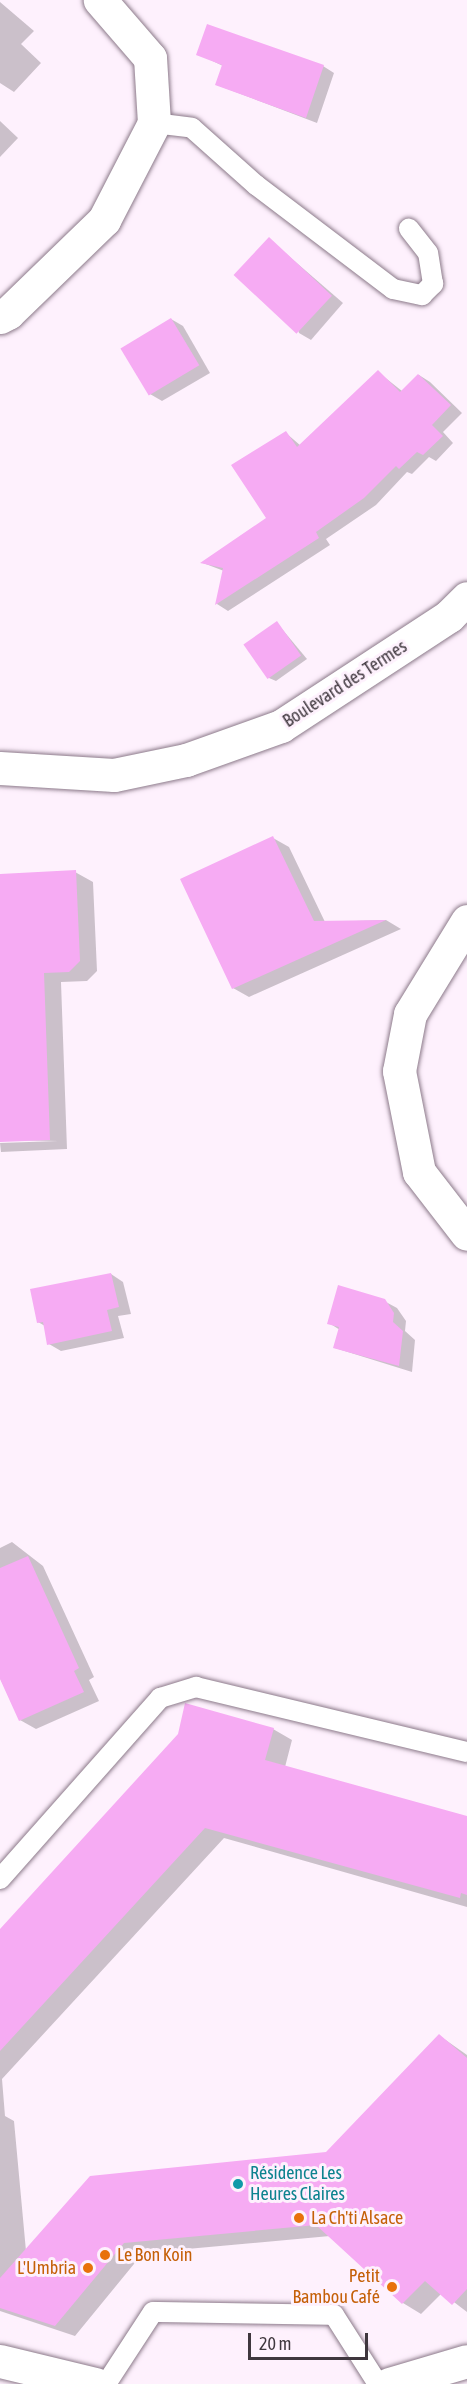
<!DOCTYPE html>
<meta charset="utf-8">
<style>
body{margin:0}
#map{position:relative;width:467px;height:2384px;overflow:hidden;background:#fef1fd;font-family:"Asap Condensed",sans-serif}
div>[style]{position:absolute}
.shadow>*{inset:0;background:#0003}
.building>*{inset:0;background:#f6abf3;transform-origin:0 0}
.roads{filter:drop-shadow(0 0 2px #8c7a8a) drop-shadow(0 0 2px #8c7a8a)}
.service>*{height:20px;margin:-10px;padding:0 10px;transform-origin:10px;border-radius:10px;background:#fff}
.minor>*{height:33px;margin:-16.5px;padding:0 16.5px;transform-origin:16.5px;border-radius:16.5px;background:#fff}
.tertiary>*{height:33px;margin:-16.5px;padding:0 16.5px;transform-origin:16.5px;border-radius:16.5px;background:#fff}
.dots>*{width:16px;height:16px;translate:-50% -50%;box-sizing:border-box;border:3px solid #fef1fd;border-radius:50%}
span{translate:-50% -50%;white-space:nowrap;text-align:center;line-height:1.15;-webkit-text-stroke:6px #fef1fd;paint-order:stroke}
.street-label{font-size:18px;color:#3f373e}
.culture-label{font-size:18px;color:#0d838f}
.left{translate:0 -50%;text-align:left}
.food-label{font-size:18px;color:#c56008}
.right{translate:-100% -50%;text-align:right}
.scale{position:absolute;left:248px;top:2333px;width:120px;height:27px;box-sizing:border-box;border:3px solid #3f373e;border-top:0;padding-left:8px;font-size:18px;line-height:21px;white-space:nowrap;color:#3f373e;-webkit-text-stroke:4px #fef1fd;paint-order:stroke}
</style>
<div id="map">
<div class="shadow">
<div style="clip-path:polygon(0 2px,34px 31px,21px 44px,41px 63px,14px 92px,0 83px)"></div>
<div style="clip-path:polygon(198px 54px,323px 66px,334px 73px,317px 123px,217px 85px,223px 66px)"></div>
<div style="clip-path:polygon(0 121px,18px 138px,0 157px)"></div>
<div style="clip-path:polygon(269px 239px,343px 303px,311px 340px,299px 333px)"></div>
<div style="clip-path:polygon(171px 319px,183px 326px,210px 373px,162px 401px,150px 394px)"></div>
<div style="clip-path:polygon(378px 372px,402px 391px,419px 375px,430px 382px,462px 413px,443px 432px,453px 443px,436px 461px,429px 457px,412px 474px,407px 472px,376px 505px,326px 539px,330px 545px,228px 611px,217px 604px,224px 571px,203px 563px,268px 519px,286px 433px,301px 446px)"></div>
<div style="clip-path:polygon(277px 623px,307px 659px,276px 681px,269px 678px)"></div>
<div style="clip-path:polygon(273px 838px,289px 847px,325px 922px,386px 920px,401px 929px,249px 997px,233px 988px)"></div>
<div style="clip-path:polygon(75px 872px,93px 882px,97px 971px,87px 981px,61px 982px,67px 1149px,1px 1152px,0 1143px,58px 1141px,0 1140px,0 875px)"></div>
<div style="clip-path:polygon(111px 1274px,123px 1282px,131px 1314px,118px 1316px,124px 1338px,61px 1351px,49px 1344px,45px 1326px,38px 1322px)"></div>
<div style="clip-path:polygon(384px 1301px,397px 1308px,406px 1321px,405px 1331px,415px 1340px,412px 1372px,335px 1348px,340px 1330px,329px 1323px)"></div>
<div style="clip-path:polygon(12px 1542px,43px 1566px,94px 1677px,89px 1680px,99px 1701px,36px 1729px,20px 1720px,0 1678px,0 1548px)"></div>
<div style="clip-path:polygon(273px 1729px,292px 1740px,285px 1767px,467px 1817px,467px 1907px,224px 1838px,2px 2079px,5px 2116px,14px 2121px,26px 2251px,326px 2153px,440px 2036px,467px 2055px,467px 2312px,442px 2293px,421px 2314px,403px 2303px,330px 2236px,143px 2253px,75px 2336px,0 2311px,0 1932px)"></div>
</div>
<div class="building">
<div style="clip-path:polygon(207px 24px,324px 65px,306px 118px,215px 85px,222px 65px,196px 55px)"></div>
<div style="left:269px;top:237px;width:86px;height:52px;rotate:43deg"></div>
<div style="left:171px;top:318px;width:55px;height:59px;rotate:59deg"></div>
<div style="clip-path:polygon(378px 370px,400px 392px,418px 374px,451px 405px,432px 425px,443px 436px,423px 455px,417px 452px,399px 469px,396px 466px,364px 498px,316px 532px,319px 538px,215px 605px,223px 568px,200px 563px,266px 518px,231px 465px,286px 431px,297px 447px)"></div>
<div style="left:277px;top:621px;width:42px;height:41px;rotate:55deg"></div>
<div style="clip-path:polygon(273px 836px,314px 921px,386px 920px,232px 989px,180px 879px)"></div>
<div style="clip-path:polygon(76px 870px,80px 961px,69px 972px,44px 973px,50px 1140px,0 1142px,0 874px)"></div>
<div style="clip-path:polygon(111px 1273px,119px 1307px,107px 1310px,112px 1331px,47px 1345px,43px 1322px,37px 1323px,30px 1289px)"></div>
<div style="clip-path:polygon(338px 1285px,385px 1299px,394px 1313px,393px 1322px,403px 1331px,399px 1366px,333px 1348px,339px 1327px,327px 1324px)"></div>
<div style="clip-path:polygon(28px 1556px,79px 1668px,74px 1671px,84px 1692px,19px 1721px,0 1679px,0 1568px)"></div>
<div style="clip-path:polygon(185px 1703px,274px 1728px,265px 1760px,467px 1816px,467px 1895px,461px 1893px,460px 1898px,205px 1828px,0 2051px,0 1929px,178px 1734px)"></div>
<div style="clip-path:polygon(439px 2034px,467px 2058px,467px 2289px,452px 2305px,425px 2281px,402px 2304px,316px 2225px,124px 2243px,55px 2326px,0 2308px,0 2278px,90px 2176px,326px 2152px)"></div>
</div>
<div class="roads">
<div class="service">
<div style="left:154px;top:123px;width:38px;rotate:7deg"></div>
<div style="left:192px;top:128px;width:86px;rotate:41.7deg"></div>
<div style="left:256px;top:185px;width:172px;rotate:37.2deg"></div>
<div style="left:393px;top:289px;width:30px;rotate:12deg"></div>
<div style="left:422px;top:295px;width:16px;rotate:-45deg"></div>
<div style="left:433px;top:284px;width:31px;rotate:-99deg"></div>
<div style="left:428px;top:253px;width:31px;rotate:-128deg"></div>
<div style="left:0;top:1879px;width:242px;rotate:-48.5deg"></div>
<div style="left:160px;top:1698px;width:38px;rotate:-17deg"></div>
<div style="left:196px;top:1687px;width:279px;rotate:13.5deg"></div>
<div style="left:106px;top:2384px;width:86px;rotate:-56.9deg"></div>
<div style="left:153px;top:2312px;width:181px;rotate:0.9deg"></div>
<div style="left:334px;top:2315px;width:82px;rotate:57.5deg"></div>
</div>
<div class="minor">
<div style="left:0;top:317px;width:9px;rotate:-27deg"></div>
<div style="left:8px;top:313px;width:134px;rotate:-44.1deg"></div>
<div style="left:104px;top:220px;width:109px;rotate:-62.7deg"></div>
<div style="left:154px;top:123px;width:65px;rotate:-93.5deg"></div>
<div style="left:150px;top:58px;width:77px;rotate:-130.8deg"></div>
</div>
<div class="tertiary">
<div style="left:0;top:768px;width:114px;rotate:3.5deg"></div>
<div style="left:114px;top:775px;width:74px;rotate:-11.8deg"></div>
<div style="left:186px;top:760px;width:101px;rotate:-19.7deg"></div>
<div style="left:281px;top:726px;width:201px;rotate:-33.2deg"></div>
<div style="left:449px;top:616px;width:25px;rotate:-45deg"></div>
<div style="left:467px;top:921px;width:109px;rotate:121.5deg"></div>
<div style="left:410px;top:1014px;width:58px;rotate:100.9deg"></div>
<div style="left:399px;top:1071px;width:103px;rotate:78.8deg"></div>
<div style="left:419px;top:1172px;width:78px;rotate:52.3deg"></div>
<div style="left:0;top:2361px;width:98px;rotate:13.6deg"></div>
<div style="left:389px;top:2384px;width:81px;rotate:-16.4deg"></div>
</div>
</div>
<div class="dots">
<div style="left:238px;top:2184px;background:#0f9aa8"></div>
<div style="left:299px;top:2218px;background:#e8710a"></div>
<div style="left:105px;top:2255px;background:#e8710a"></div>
<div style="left:88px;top:2268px;background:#e8710a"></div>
<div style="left:392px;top:2287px;background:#e8710a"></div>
</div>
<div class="street-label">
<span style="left:345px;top:684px;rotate:-33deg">Boulevard des Termes</span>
</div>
<div class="culture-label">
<span class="left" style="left:250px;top:2184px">Résidence Les<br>Heures Claires</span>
</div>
<div class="food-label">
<span class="left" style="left:311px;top:2218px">La Ch'ti Alsace</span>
<span class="left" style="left:117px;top:2255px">Le Bon Koin</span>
<span class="right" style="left:76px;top:2268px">L'Umbria</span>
<span class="right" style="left:380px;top:2287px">Petit<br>Bambou Café</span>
</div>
<div class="scale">20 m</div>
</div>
